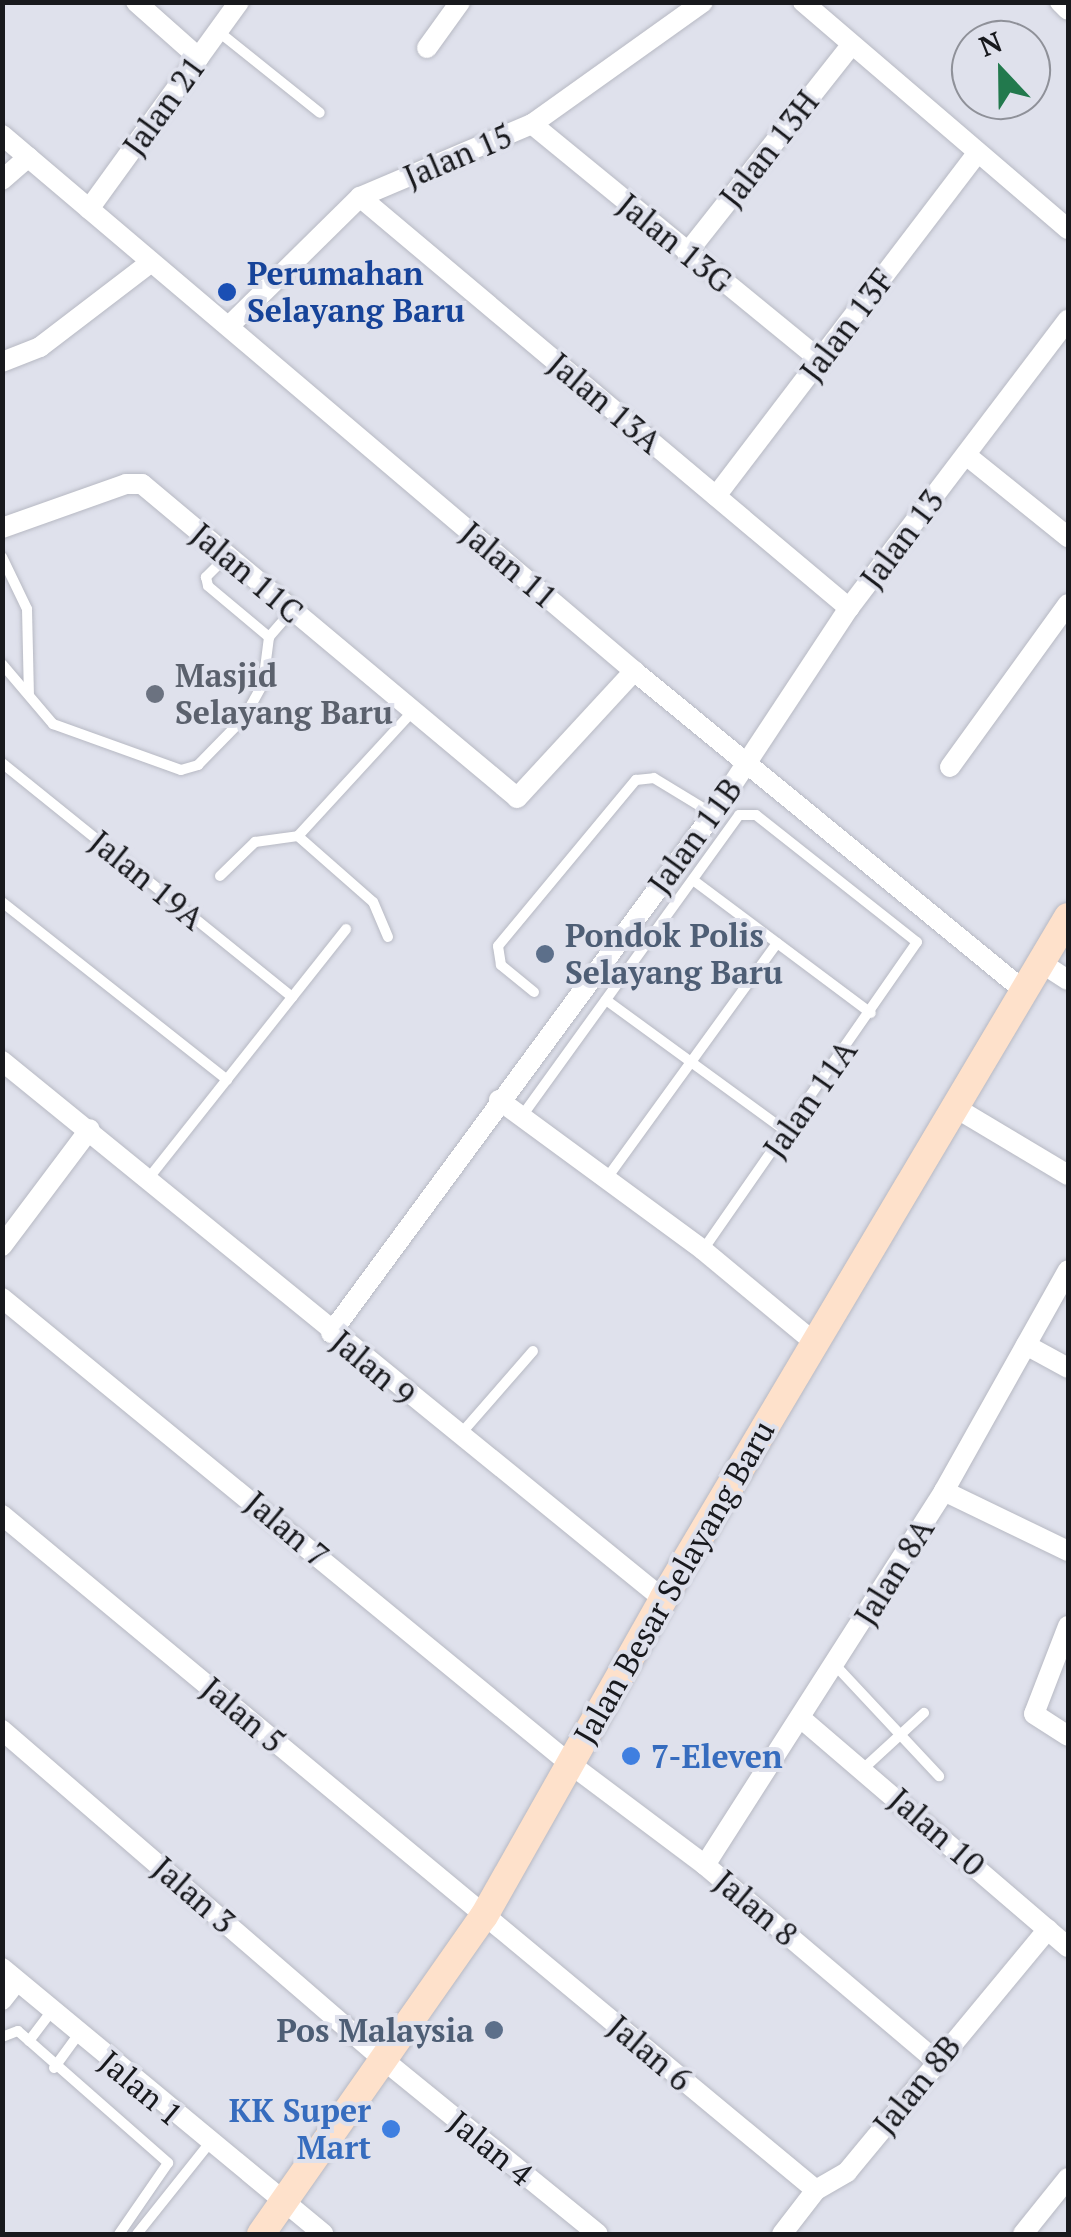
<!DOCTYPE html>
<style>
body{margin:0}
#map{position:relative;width:1071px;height:2237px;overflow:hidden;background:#dfe1ec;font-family:"PT Serif",serif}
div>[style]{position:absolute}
.roads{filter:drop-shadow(0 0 2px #b7b9c3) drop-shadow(0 0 2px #b7b9c3)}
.lane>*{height:10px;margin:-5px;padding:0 5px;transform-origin:5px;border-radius:5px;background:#fff}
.street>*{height:20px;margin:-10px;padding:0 10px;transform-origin:10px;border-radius:10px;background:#fff}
.secondary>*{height:28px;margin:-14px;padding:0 14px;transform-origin:14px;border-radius:14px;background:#fee1cb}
.dots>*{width:28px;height:28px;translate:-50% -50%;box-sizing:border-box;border:5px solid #dfe1ec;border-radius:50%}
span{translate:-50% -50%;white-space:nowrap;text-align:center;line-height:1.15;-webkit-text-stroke:8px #dfe1ec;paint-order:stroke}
.street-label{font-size:32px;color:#18191d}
.transit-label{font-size:32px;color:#164399;font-weight:700}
.left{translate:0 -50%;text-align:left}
.worship-label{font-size:32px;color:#5b616d;font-weight:700}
.service-label{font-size:32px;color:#4e5e75;font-weight:700}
.right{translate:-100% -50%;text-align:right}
.shop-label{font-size:32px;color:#366cbe;font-weight:700}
.frame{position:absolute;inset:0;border:5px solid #18191d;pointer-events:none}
.north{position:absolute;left:951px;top:20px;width:100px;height:100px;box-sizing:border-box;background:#dfe1ec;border:2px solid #8f9199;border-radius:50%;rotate:338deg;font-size:28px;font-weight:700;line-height:40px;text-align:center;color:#18191d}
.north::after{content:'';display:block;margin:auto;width:35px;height:45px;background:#22794d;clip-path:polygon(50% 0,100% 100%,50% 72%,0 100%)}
</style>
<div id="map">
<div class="roads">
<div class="lane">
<div style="left:219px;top:32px;width:129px;rotate:38.7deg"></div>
<div style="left:227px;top:556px;width:30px;rotate:135deg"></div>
<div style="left:206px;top:577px;width:9px;rotate:77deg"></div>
<div style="left:208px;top:586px;width:80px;rotate:39.9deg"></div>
<div style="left:2px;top:557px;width:58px;rotate:64.3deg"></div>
<div style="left:27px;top:609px;width:86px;rotate:88.7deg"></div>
<div style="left:2px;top:664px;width:79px;rotate:49.6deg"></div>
<div style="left:53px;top:724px;width:136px;rotate:19.8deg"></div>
<div style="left:181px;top:770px;width:18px;rotate:-16deg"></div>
<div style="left:198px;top:765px;width:66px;rotate:-45.6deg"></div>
<div style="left:244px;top:718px;width:39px;rotate:-61deg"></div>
<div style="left:263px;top:684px;width:47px;rotate:-82.7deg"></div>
<div style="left:269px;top:637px;width:35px;rotate:-49deg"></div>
<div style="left:2px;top:763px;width:373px;rotate:38.9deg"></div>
<div style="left:220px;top:876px;width:49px;rotate:-44.2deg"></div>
<div style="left:255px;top:842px;width:43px;rotate:-7.9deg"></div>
<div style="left:693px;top:880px;width:222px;rotate:36.8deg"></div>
<div style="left:2px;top:902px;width:287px;rotate:38.3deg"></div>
<div style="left:388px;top:937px;width:38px;rotate:-113deg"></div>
<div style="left:373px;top:902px;width:100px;rotate:-138.7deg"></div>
<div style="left:298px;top:836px;width:168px;rotate:-47.4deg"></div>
<div style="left:534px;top:992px;width:43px;rotate:-140.7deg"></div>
<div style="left:501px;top:965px;width:19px;rotate:-99deg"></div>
<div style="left:498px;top:946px;width:216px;rotate:-50.3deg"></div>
<div style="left:636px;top:780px;width:18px;rotate:-6deg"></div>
<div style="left:654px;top:778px;width:69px;rotate:31.4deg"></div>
<div style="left:606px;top:1000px;width:224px;rotate:36.1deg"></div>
<div style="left:522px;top:1116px;width:371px;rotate:-54.2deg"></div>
<div style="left:739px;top:815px;width:17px"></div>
<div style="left:756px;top:815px;width:205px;rotate:38.3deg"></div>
<div style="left:917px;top:942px;width:375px;rotate:124.8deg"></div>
<div style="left:607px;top:1178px;width:290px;rotate:-54.1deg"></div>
<div style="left:148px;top:1179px;width:319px;rotate:-51.6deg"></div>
<div style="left:458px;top:1437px;width:114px;rotate:-48.9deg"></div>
<div style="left:836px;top:1666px;width:151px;rotate:46.9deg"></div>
<div style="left:863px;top:1769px;width:83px;rotate:-42.6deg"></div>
<div style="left:2px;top:2037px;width:17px;rotate:-21deg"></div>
<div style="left:18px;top:2031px;width:200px;rotate:41.3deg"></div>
<div style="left:168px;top:2163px;width:86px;rotate:124.6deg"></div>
<div style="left:29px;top:2041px;width:38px;rotate:-53deg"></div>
<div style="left:54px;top:2068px;width:41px;rotate:-54deg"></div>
<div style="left:137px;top:2234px;width:114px;rotate:-51.4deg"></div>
</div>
<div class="street">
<div style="left:136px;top:2px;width:84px;rotate:41.6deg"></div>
<div style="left:803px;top:2px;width:349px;rotate:40.6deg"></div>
<div style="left:1060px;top:2px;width:11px;rotate:45deg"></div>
<div style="left:427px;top:48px;width:57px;rotate:-54.3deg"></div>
<div style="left:532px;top:124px;width:372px;rotate:39.3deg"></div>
<div style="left:2px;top:135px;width:829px;rotate:40.3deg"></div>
<div style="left:634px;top:671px;width:502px;rotate:39.34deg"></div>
<div style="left:2px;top:180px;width:35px;rotate:-41deg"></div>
<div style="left:360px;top:197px;width:639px;rotate:40.05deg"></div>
<div style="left:89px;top:209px;width:256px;rotate:-54.1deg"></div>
<div style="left:687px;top:253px;width:265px;rotate:-51.7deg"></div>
<div style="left:229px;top:326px;width:184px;rotate:-44.6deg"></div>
<div style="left:360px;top:197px;width:187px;rotate:-23deg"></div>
<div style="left:532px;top:124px;width:210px;rotate:-35.5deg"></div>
<div style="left:2px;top:362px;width:41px;rotate:-21.5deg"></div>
<div style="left:40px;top:347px;width:140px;rotate:-37.4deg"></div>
<div style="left:966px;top:455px;width:131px;rotate:38.8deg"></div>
<div style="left:716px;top:496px;width:430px;rotate:-52.7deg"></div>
<div style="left:2px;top:528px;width:132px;rotate:-19.5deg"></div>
<div style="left:126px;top:484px;width:16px"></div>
<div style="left:142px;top:484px;width:489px;rotate:39.9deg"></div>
<div style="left:517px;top:798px;width:173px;rotate:-47.3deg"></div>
<div style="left:950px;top:767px;width:201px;rotate:-54.1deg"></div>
<div style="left:1040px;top:962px;width:33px;rotate:33deg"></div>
<div style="left:2px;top:1061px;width:852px;rotate:39.14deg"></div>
<div style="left:499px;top:1100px;width:253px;rotate:36.3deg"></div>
<div style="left:703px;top:1250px;width:146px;rotate:39.7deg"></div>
<div style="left:956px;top:1108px;width:131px;rotate:30.9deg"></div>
<div style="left:2px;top:1246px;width:146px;rotate:-53.1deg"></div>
<div style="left:2px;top:1298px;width:733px;rotate:39.36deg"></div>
<div style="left:569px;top:1763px;width:170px;rotate:36.9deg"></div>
<div style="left:705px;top:1865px;width:303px;rotate:40.3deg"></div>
<div style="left:331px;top:1333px;width:644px;rotate:-53.65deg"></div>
<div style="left:713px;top:814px;width:247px;rotate:-56.6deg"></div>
<div style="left:849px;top:608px;width:362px;rotate:-52.8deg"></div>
<div style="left:1026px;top:1345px;width:48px;rotate:28.7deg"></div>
<div style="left:944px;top:1491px;width:138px;rotate:25.8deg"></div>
<div style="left:2px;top:1515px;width:1057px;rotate:39.67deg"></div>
<div style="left:1068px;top:1626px;width:94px;rotate:111.1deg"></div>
<div style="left:1034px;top:1714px;width:40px;rotate:32.9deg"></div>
<div style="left:803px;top:1720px;width:349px;rotate:40.6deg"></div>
<div style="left:2px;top:1730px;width:506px;rotate:40.83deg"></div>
<div style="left:385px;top:2061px;width:274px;rotate:39.1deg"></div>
<div style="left:705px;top:1865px;width:444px;rotate:-57.4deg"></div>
<div style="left:944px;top:1491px;width:253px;rotate:-60.7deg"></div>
<div style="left:2px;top:1968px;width:417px;rotate:39.6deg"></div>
<div style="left:2px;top:2000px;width:24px;rotate:-52deg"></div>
<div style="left:782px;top:2234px;width:56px;rotate:-52.3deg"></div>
<div style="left:816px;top:2190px;width:36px;rotate:-30deg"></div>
<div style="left:847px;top:2172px;width:315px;rotate:-50.4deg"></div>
<div style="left:1023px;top:2234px;width:72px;rotate:-51.2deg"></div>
</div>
<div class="secondary">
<div style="left:261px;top:2234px;width:388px;rotate:-55deg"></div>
<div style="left:484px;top:1916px;width:364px;rotate:-60.5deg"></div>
<div style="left:663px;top:1599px;width:793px;rotate:-59.3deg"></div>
</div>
</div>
<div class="dots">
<div style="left:227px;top:292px;background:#1a4fb4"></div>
<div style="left:155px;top:694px;background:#6b7280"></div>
<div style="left:545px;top:954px;background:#5c6f8a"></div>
<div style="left:631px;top:1756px;background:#3f7fe0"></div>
<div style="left:494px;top:2030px;background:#5c6f8a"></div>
<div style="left:391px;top:2129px;background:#3f7fe0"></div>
</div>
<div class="street-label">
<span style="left:164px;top:106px;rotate:-54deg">Jalan 21</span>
<span style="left:769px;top:149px;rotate:-52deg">Jalan 13H</span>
<span style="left:458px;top:156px;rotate:-23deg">Jalan 15</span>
<span style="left:675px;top:243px;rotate:39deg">Jalan 13G</span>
<span style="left:847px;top:325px;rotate:-53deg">Jalan 13F</span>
<span style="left:605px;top:403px;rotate:40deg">Jalan 13A</span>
<span style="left:902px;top:539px;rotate:-53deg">Jalan 13</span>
<span style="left:509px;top:565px;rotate:40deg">Jalan 11</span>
<span style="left:247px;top:573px;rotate:40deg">Jalan 11C</span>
<span style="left:695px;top:836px;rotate:-54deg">Jalan 11B</span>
<span style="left:147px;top:880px;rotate:39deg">Jalan 19A</span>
<span style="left:810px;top:1099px;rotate:-55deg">Jalan 11A</span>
<span style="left:373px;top:1368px;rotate:40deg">Jalan 9</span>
<span style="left:287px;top:1529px;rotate:40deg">Jalan 7</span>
<span style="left:894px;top:1572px;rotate:-58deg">Jalan 8A</span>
<span style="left:674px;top:1582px;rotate:-60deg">Jalan Besar Selayang Baru</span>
<span style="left:243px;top:1715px;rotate:40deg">Jalan 5</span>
<span style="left:937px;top:1832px;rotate:41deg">Jalan 10</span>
<span style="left:194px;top:1895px;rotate:41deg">Jalan 3</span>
<span style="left:756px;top:1908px;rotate:40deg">Jalan 8</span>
<span style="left:650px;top:2053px;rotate:40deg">Jalan 6</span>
<span style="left:917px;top:2085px;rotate:-51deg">Jalan 8B</span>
<span style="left:141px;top:2088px;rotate:40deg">Jalan 1</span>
<span style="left:491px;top:2148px;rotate:39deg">Jalan 4</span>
</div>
<div class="transit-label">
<span class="left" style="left:247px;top:292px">Perumahan<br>Selayang Baru</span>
</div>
<div class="worship-label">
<span class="left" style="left:175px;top:694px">Masjid<br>Selayang Baru</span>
</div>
<div class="service-label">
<span class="left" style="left:565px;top:954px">Pondok Polis<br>Selayang Baru</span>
<span class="right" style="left:474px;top:2030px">Pos Malaysia</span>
</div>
<div class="shop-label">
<span class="left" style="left:651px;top:1756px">7-Eleven</span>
<span class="right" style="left:371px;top:2129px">KK Super<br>Mart</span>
</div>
<div class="frame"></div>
<div class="north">N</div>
</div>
